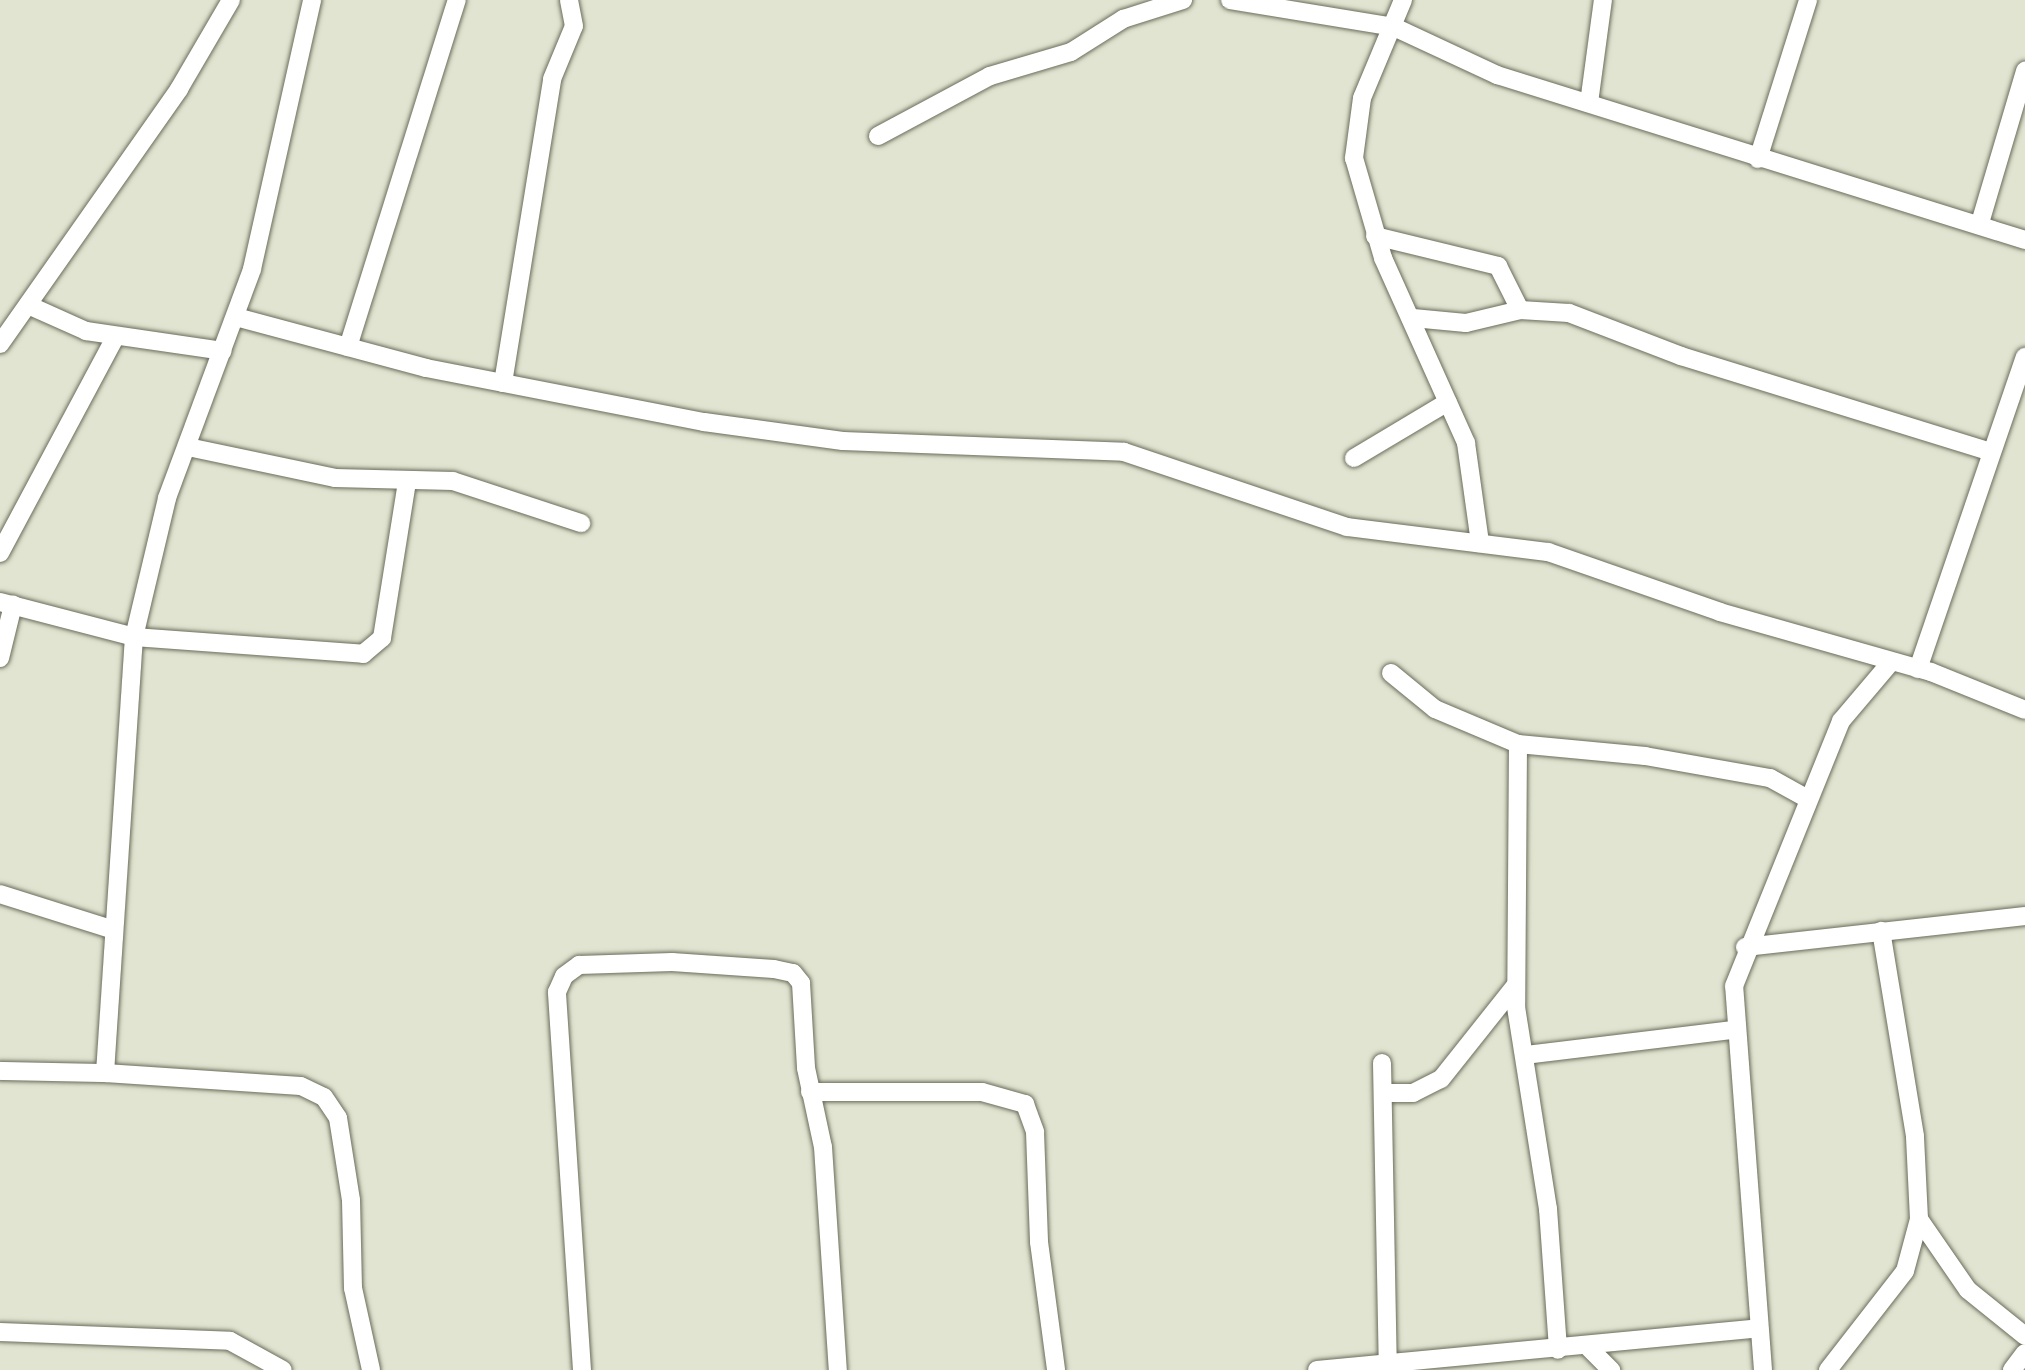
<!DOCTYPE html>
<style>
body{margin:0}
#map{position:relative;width:2025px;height:1370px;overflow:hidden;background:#e0e4d0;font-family:"Work Sans",sans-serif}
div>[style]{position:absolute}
.roads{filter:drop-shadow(0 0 2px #6a6d5b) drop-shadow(0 0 2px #6a6d5b)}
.street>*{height:18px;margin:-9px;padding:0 9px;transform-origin:9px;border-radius:9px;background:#fff}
span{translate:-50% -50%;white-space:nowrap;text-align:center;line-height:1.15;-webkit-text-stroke:10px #edf1dd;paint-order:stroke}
</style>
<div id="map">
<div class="roads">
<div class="street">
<div style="left:1230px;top:0;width:166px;rotate:9.3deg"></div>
<div style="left:1394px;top:27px;width:114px;rotate:25deg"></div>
<div style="left:1497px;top:75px;width:553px;rotate:17.35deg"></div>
<div style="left:1403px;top:0;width:106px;rotate:112.7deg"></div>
<div style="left:1362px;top:98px;width:61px;rotate:97.6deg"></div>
<div style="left:1354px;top:158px;width:104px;rotate:73.8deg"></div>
<div style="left:1383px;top:258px;width:203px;rotate:65.8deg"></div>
<div style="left:1466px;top:443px;width:101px;rotate:82deg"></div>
<div style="left:1589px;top:103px;width:104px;rotate:-82.3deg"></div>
<div style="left:878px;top:136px;width:127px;rotate:-28.2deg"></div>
<div style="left:990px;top:76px;width:84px;rotate:-16.5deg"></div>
<div style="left:1071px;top:52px;width:62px;rotate:-32.4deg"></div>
<div style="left:1123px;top:19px;width:63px;rotate:-17.6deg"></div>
<div style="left:1758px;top:159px;width:167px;rotate:-72.5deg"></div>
<div style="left:1980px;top:223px;width:159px;rotate:-73.5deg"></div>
<div style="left:1375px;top:236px;width:127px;rotate:13.7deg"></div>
<div style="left:1498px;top:266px;width:49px;rotate:63.4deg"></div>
<div style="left:28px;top:305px;width:64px;rotate:24.1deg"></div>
<div style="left:86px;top:331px;width:138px;rotate:8.3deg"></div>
<div style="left:236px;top:317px;width:197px;rotate:15deg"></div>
<div style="left:426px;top:368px;width:283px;rotate:11deg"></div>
<div style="left:704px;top:422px;width:140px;rotate:7.8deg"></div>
<div style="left:843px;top:441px;width:281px;rotate:2.2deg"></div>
<div style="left:1124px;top:452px;width:235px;rotate:18.6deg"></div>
<div style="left:1347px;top:527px;width:203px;rotate:7.1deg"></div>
<div style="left:1548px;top:552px;width:182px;rotate:19.2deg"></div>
<div style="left:1720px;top:612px;width:219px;rotate:15.9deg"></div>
<div style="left:1931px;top:672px;width:101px;rotate:22deg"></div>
<div style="left:1413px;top:318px;width:53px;rotate:5.4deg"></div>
<div style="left:1466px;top:323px;width:56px;rotate:-13.5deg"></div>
<div style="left:1520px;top:310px;width:49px;rotate:3.5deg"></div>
<div style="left:1569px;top:313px;width:120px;rotate:21deg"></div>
<div style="left:1681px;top:356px;width:325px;rotate:17.2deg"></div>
<div style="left:0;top:344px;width:312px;rotate:-54.9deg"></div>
<div style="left:179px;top:89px;width:103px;rotate:-59.7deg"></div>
<div style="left:348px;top:347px;width:364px;rotate:-72.6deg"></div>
<div style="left:503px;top:383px;width:308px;rotate:-80.8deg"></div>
<div style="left:552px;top:79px;width:57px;rotate:-67.5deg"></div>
<div style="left:574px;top:26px;width:26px;rotate:-101deg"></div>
<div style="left:188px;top:447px;width:150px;rotate:11.9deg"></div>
<div style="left:335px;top:478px;width:118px;rotate:1.5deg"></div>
<div style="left:453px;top:481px;width:135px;rotate:18.2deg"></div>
<div style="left:1354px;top:458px;width:109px;rotate:-30.8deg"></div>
<div style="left:0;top:553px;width:246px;rotate:-61.9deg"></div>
<div style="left:0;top:602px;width:138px;rotate:14.6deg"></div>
<div style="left:134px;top:637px;width:230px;rotate:4.2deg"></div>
<div style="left:363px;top:654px;width:25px;rotate:-40deg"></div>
<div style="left:382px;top:638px;width:158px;rotate:-80.9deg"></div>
<div style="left:0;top:658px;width:55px;rotate:-76.2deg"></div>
<div style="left:1918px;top:669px;width:330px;rotate:-71.1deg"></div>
<div style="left:1391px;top:673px;width:57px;rotate:39.3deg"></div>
<div style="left:1435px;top:709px;width:90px;rotate:22.9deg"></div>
<div style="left:1518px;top:744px;width:128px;rotate:5.4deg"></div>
<div style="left:1645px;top:756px;width:127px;rotate:10deg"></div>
<div style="left:1770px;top:778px;width:43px;rotate:28.9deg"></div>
<div style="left:1518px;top:744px;width:263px;rotate:90.4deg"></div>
<div style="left:1516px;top:1007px;width:205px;rotate:81deg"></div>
<div style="left:1548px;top:1209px;width:141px;rotate:85.9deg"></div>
<div style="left:0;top:894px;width:116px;rotate:17.5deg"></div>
<div style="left:1745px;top:947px;width:282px;rotate:-6.3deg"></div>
<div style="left:1525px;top:1055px;width:209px;rotate:-6.9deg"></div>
<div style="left:1382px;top:1063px;width:299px;rotate:88.9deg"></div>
<div style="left:0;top:1071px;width:105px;rotate:1.1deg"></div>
<div style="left:105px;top:1073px;width:437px;rotate:-86.2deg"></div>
<div style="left:134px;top:637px;width:143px;rotate:-76.6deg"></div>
<div style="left:167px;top:498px;width:244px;rotate:-69.6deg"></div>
<div style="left:252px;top:269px;width:276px;rotate:-77.4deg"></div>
<div style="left:105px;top:1073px;width:196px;rotate:3.8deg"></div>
<div style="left:301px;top:1086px;width:25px;rotate:26deg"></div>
<div style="left:324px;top:1097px;width:25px;rotate:56deg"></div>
<div style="left:338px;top:1118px;width:83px;rotate:81deg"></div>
<div style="left:351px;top:1200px;width:88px;rotate:88.7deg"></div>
<div style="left:353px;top:1288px;width:84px;rotate:77.6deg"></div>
<div style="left:810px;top:1092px;width:172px"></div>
<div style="left:982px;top:1092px;width:45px;rotate:15.6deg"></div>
<div style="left:1025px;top:1104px;width:30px;rotate:70deg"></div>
<div style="left:1035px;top:1132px;width:110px;rotate:87.9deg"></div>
<div style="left:1039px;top:1242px;width:129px;rotate:82.4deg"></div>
<div style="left:1383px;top:1093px;width:30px"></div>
<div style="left:1413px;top:1093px;width:31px;rotate:-27deg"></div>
<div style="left:1441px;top:1079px;width:119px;rotate:-51.5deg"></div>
<div style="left:1919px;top:1219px;width:86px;rotate:55.4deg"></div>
<div style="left:1968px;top:1290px;width:73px;rotate:38.9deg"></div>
<div style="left:0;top:1332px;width:230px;rotate:2.2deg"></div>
<div style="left:230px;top:1341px;width:60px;rotate:28.7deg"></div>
<div style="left:1588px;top:1347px;width:33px;rotate:45deg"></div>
<div style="left:582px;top:1370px;width:379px;rotate:-93.8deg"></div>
<div style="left:557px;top:992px;width:17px;rotate:-66deg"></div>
<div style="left:564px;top:976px;width:19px;rotate:-36deg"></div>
<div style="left:579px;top:965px;width:93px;rotate:-1.8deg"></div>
<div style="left:672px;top:962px;width:102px;rotate:3.9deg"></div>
<div style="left:774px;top:969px;width:19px;rotate:12deg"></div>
<div style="left:793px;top:973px;width:13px;rotate:51deg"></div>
<div style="left:801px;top:983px;width:85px;rotate:86.6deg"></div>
<div style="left:806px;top:1068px;width:81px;rotate:77.9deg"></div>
<div style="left:823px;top:1147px;width:224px;rotate:86.2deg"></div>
<div style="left:1317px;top:1370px;width:444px;rotate:-5.4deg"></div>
<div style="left:1763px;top:1370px;width:385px;rotate:-94.3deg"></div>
<div style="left:1734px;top:986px;width:286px;rotate:-68deg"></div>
<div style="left:1841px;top:721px;width:77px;rotate:-49.7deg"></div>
<div style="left:1828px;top:1370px;width:125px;rotate:-52.1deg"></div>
<div style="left:1905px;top:1271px;width:54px;rotate:-74.9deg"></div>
<div style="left:1919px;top:1219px;width:83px;rotate:-92.8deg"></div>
<div style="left:1915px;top:1136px;width:208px;rotate:-99.4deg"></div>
<div style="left:2012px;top:1370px;width:21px;rotate:-53deg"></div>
</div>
</div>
</div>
